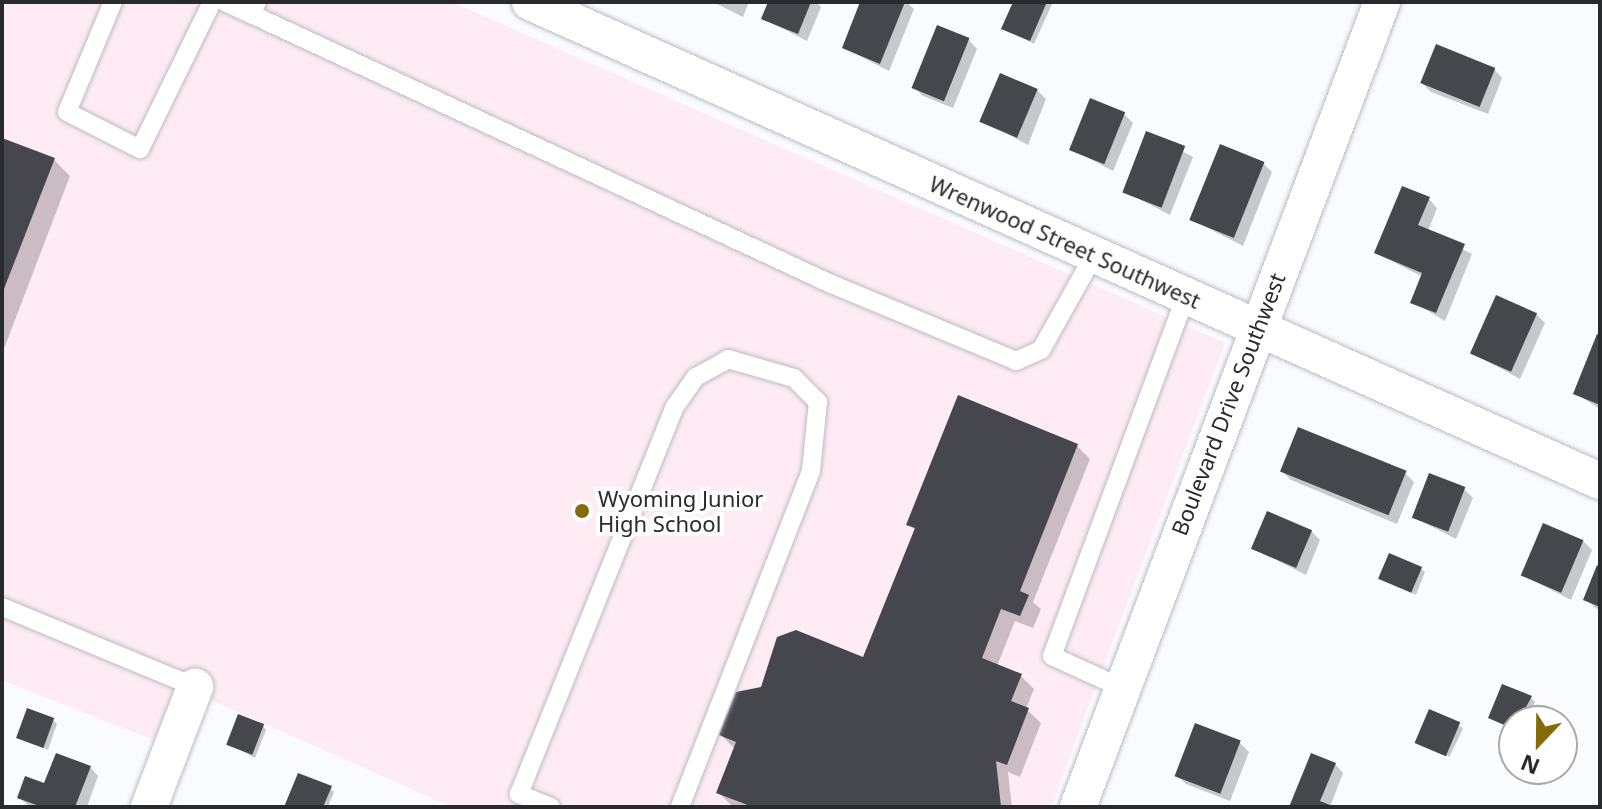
<!DOCTYPE html>
<style>
body{margin:0}
#map{position:relative;width:1602px;height:809px;overflow:hidden;background:#f9fbff;font-family:"Noto Sans",sans-serif}
div>[style]{position:absolute}
.education>*{inset:0;background:#feebf4}
.shadow>*{inset:0;background:#0003;transform-origin:0 0}
.building>*{inset:0;background:#45474c;transform-origin:0 0}
.roads{filter:drop-shadow(0 0 2px #babcc3) drop-shadow(0 0 2px #babcc3)}
.lane>*{height:18px;margin:-9px;padding:0 9px;transform-origin:9px;border-radius:9px;background:#fff}
.street>*{height:36px;margin:-18px;padding:0 18px;transform-origin:18px;border-radius:18px;background:#fff}
.dots>*{width:22px;height:22px;translate:-50% -50%;box-sizing:border-box;border:4px solid #fff;border-radius:50%}
span{translate:-50% -50%;white-space:nowrap;text-align:center;line-height:1.15;-webkit-text-stroke:8px #fff;paint-order:stroke}
.street-label{font-size:22px;color:#292a2d}
.poi-label{font-size:22px;color:#292a2d}
.left{translate:0 -50%;text-align:left}
.frame{position:absolute;inset:0;border:4px solid #292a2d;pointer-events:none}
.north{position:absolute;left:1498px;top:705px;width:80px;height:80px;box-sizing:border-box;background:#fff;border:2px solid #a9aaab;border-radius:50%;rotate:202deg;font-size:22px;font-weight:700;line-height:32px;text-align:center;color:#292a2d}
.north::after{content:'';display:block;margin:auto;width:28px;height:36px;background:#856c09;clip-path:polygon(50% 0,100% 100%,50% 72%,0 100%)}
</style>
<div id="map">
<div class="education">
<div style="clip-path:polygon(2px 2px,452px 2px,1225px 343px,1051px 807px,452px 807px,178px 685px,154px 740px,2px 680px)"></div>
</div>
<div class="shadow">
<div style="clip-path:polygon(713px 2px,749px 2px,743px 17px)"></div>
<div style="clip-path:polygon(770px 2px,816px 2px,821px 7px,807px 41px,764px 19px)"></div>
<div style="clip-path:polygon(863px 2px,906px 2px,914px 9px,889px 71px,844px 48px)"></div>
<div style="clip-path:polygon(1015px 2px,1052px 4px,1034px 44px,1004px 28px)"></div>
<div style="clip-path:polygon(969px 40px,977px 49px,953px 108px,923px 96px,914px 87px)"></div>
<div style="clip-path:polygon(1494px 69px,1502px 78px,1488px 114px,1431px 92px,1422px 83px)"></div>
<div style="clip-path:polygon(1037px 90px,1046px 99px,1028px 145px,983px 121px)"></div>
<div style="clip-path:polygon(1124px 114px,1133px 123px,1113px 171px,1071px 149px)"></div>
<div style="clip-path:polygon(1147px 133px,1193px 157px,1170px 215px,1124px 191px)"></div>
<div style="clip-path:polygon(2px 140px,54px 160px,70px 176px,2px 354px)"></div>
<div style="clip-path:polygon(1264px 164px,1272px 172px,1243px 246px,1192px 220px)"></div>
<div style="clip-path:polygon(1429px 199px,1437px 208px,1428px 231px,1472px 254px,1445px 321px,1413px 302px,1423px 277px,1376px 253px)"></div>
<div style="clip-path:polygon(1536px 314px,1545px 323px,1520px 379px,1472px 353px)"></div>
<div style="clip-path:polygon(1600px 338px,1600px 409px,1575px 393px)"></div>
<div style="clip-path:polygon(1300px 430px,1405px 473px,1414px 482px,1397px 524px,1291px 480px,1283px 472px)"></div>
<div style="clip-path:polygon(1077px 446px,1090px 459px,1033px 602px,1041px 609px,1033px 628px,1015px 621px,997px 666px,1021px 676px,1034px 689px,1026px 709px,1041px 723px,1020px 777px,1008px 772px,1012px 807px,732px 806px,719px 793px,735px 749px,721px 735px,864px 660px,916px 531px,909px 524px)"></div>
<div style="clip-path:polygon(1464px 489px,1473px 498px,1456px 539px,1413px 517px)"></div>
<div style="clip-path:polygon(1311px 531px,1320px 540px,1306px 575px,1254px 549px)"></div>
<div style="clip-path:polygon(1583px 541px,1592px 550px,1571px 600px,1524px 576px)"></div>
<div style="clip-path:polygon(1421px 569px,1425px 572px,1416px 595px,1381px 578px)"></div>
<div style="clip-path:polygon(1600px 569px,1600px 611px,1585px 599px)"></div>
<div style="clip-path:polygon(1531px 698px,1535px 702px,1527px 721px,1514px 721px,1514px 730px,1490px 718px)"></div>
<div style="left:1430px;top:712px;width:37px;height:32px;rotate:26deg"></div>
<div style="clip-path:polygon(53px 720px,57px 724px,48px 750px,19px 737px)"></div>
<div style="clip-path:polygon(263px 726px,266px 730px,255px 758px,228px 744px)"></div>
<div style="clip-path:polygon(1240px 743px,1249px 752px,1230px 801px,1186px 784px,1177px 775px)"></div>
<div style="clip-path:polygon(1335px 764px,1343px 773px,1330px 807px,1292px 807px)"></div>
<div style="clip-path:polygon(90px 767px,98px 776px,87px 807px,30px 807px,19px 797px)"></div>
<div style="clip-path:polygon(330px 788px,334px 792px,328px 807px,286px 807px)"></div>
</div>
<div class="building">
<div style="clip-path:polygon(768px 2px,811px 2px,798px 34px,761px 19px)"></div>
<div style="clip-path:polygon(860px 2px,905px 2px,880px 64px,842px 48px)"></div>
<div style="clip-path:polygon(1013px 2px,1047px 2px,1030px 41px,1001px 29px)"></div>
<div style="left:937px;top:25px;width:35px;height:68px;rotate:22deg"></div>
<div style="left:1436px;top:44px;width:64px;height:42px;rotate:22deg"></div>
<div style="left:1000px;top:73px;width:41px;height:53px;rotate:23deg"></div>
<div style="left:1090px;top:98px;width:38px;height:56px;rotate:22deg"></div>
<div style="left:1146px;top:131px;width:42px;height:66px;rotate:21deg"></div>
<div style="clip-path:polygon(2px 138px,55px 158px,2px 294px)"></div>
<div style="left:1220px;top:144px;width:48px;height:82px;rotate:22deg"></div>
<div style="clip-path:polygon(1402px 186px,1430px 197px,1418px 225px,1465px 244px,1436px 313px,1410px 303px,1422px 273px,1374px 253px)"></div>
<div style="left:1496px;top:295px;width:45px;height:64px;rotate:24deg"></div>
<div style="clip-path:polygon(1597px 334px,1600px 335px,1600px 405px,1573px 394px)"></div>
<div style="clip-path:polygon(958px 395px,1078px 444px,1020px 591px,1029px 595px,1020px 616px,1001px 609px,982px 658px,1022px 674px,1011px 701px,1029px 708px,1007px 765px,996px 761px,1001px 807px,753px 807px,716px 793px,736px 742px,719px 735px,736px 692px,761px 687px,777px 637px,796px 630px,863px 657px,915px 528px,906px 525px)"></div>
<div style="left:1298px;top:427px;width:117px;height:48px;rotate:22deg"></div>
<div style="left:1429px;top:473px;width:39px;height:48px;rotate:21deg"></div>
<div style="left:1267px;top:511px;width:49px;height:41px;rotate:23deg"></div>
<div style="left:1543px;top:523px;width:44px;height:57px;rotate:23deg"></div>
<div style="left:1389px;top:553px;width:36px;height:28px;rotate:23deg"></div>
<div style="clip-path:polygon(1597px 565px,1600px 567px,1600px 607px,1583px 600px)"></div>
<div style="clip-path:polygon(1502px 684px,1532px 696px,1514px 729px,1488px 718px)"></div>
<div style="left:27px;top:708px;width:29px;height:32px;rotate:20deg"></div>
<div style="left:1429px;top:709px;width:34px;height:37px;rotate:23deg"></div>
<div style="left:238px;top:714px;width:28px;height:33px;rotate:21deg"></div>
<div style="left:1195px;top:723px;width:49px;height:57px;rotate:21deg"></div>
<div style="clip-path:polygon(56px 753px,91px 766px,75px 807px,42px 807px,17px 798px,25px 776px,44px 783px)"></div>
<div style="clip-path:polygon(1311px 753px,1336px 763px,1320px 801px,1335px 807px,1289px 807px)"></div>
<div style="clip-path:polygon(298px 773px,332px 786px,323px 807px,284px 807px)"></div>
</div>
<div class="roads">
<div class="lane">
<div style="left:113px;top:2px;width:119px;rotate:112.7deg"></div>
<div style="left:67px;top:112px;width:82px;rotate:26.9deg"></div>
<div style="left:140px;top:149px;width:164px;rotate:-63.9deg"></div>
<div style="left:225px;top:2px;width:29px;rotate:25deg"></div>
<div style="left:257px;top:2px;width:13px;rotate:117deg"></div>
<div style="left:251px;top:14px;width:638px;rotate:24.96deg"></div>
<div style="left:829px;top:283px;width:203px;rotate:22.6deg"></div>
<div style="left:1016px;top:361px;width:27px;rotate:-24deg"></div>
<div style="left:1041px;top:350px;width:109px;rotate:-60.8deg"></div>
<div style="left:2px;top:607px;width:209px;rotate:22.5deg"></div>
<div style="left:1122px;top:688px;width:77px;rotate:-155.4deg"></div>
<div style="left:1052px;top:656px;width:384px;rotate:-69.6deg"></div>
<div style="left:551px;top:807px;width:35px;rotate:-158deg"></div>
<div style="left:519px;top:794px;width:416px;rotate:-68.1deg"></div>
<div style="left:674px;top:408px;width:38px;rotate:-55deg"></div>
<div style="left:696px;top:377px;width:37px;rotate:-29deg"></div>
<div style="left:728px;top:359px;width:69px;rotate:16.1deg"></div>
<div style="left:794px;top:378px;width:34px;rotate:45deg"></div>
<div style="left:818px;top:402px;width:69px;rotate:95.8deg"></div>
<div style="left:811px;top:471px;width:361px;rotate:111.3deg"></div>
</div>
<div class="street">
<div style="left:530px;top:2px;width:1172px;rotate:24.12deg"></div>
<div style="left:149px;top:807px;width:129px;rotate:-69deg"></div>
<div style="left:1078px;top:807px;width:860px;rotate:-69.31deg"></div>
</div>
</div>
<div class="dots">
<div style="left:582px;top:511px;background:#856c09"></div>
</div>
<div class="street-label">
<span style="left:1065px;top:242px;rotate:24deg">Wrenwood Street Southwest</span>
<span style="left:1228px;top:404px;rotate:-69deg">Boulevard Drive Southwest</span>
</div>
<div class="poi-label">
<span class="left" style="left:598px;top:511px">Wyoming Junior<br>High School</span>
</div>
<div class="frame"></div>
<div class="north">N</div>
</div>
